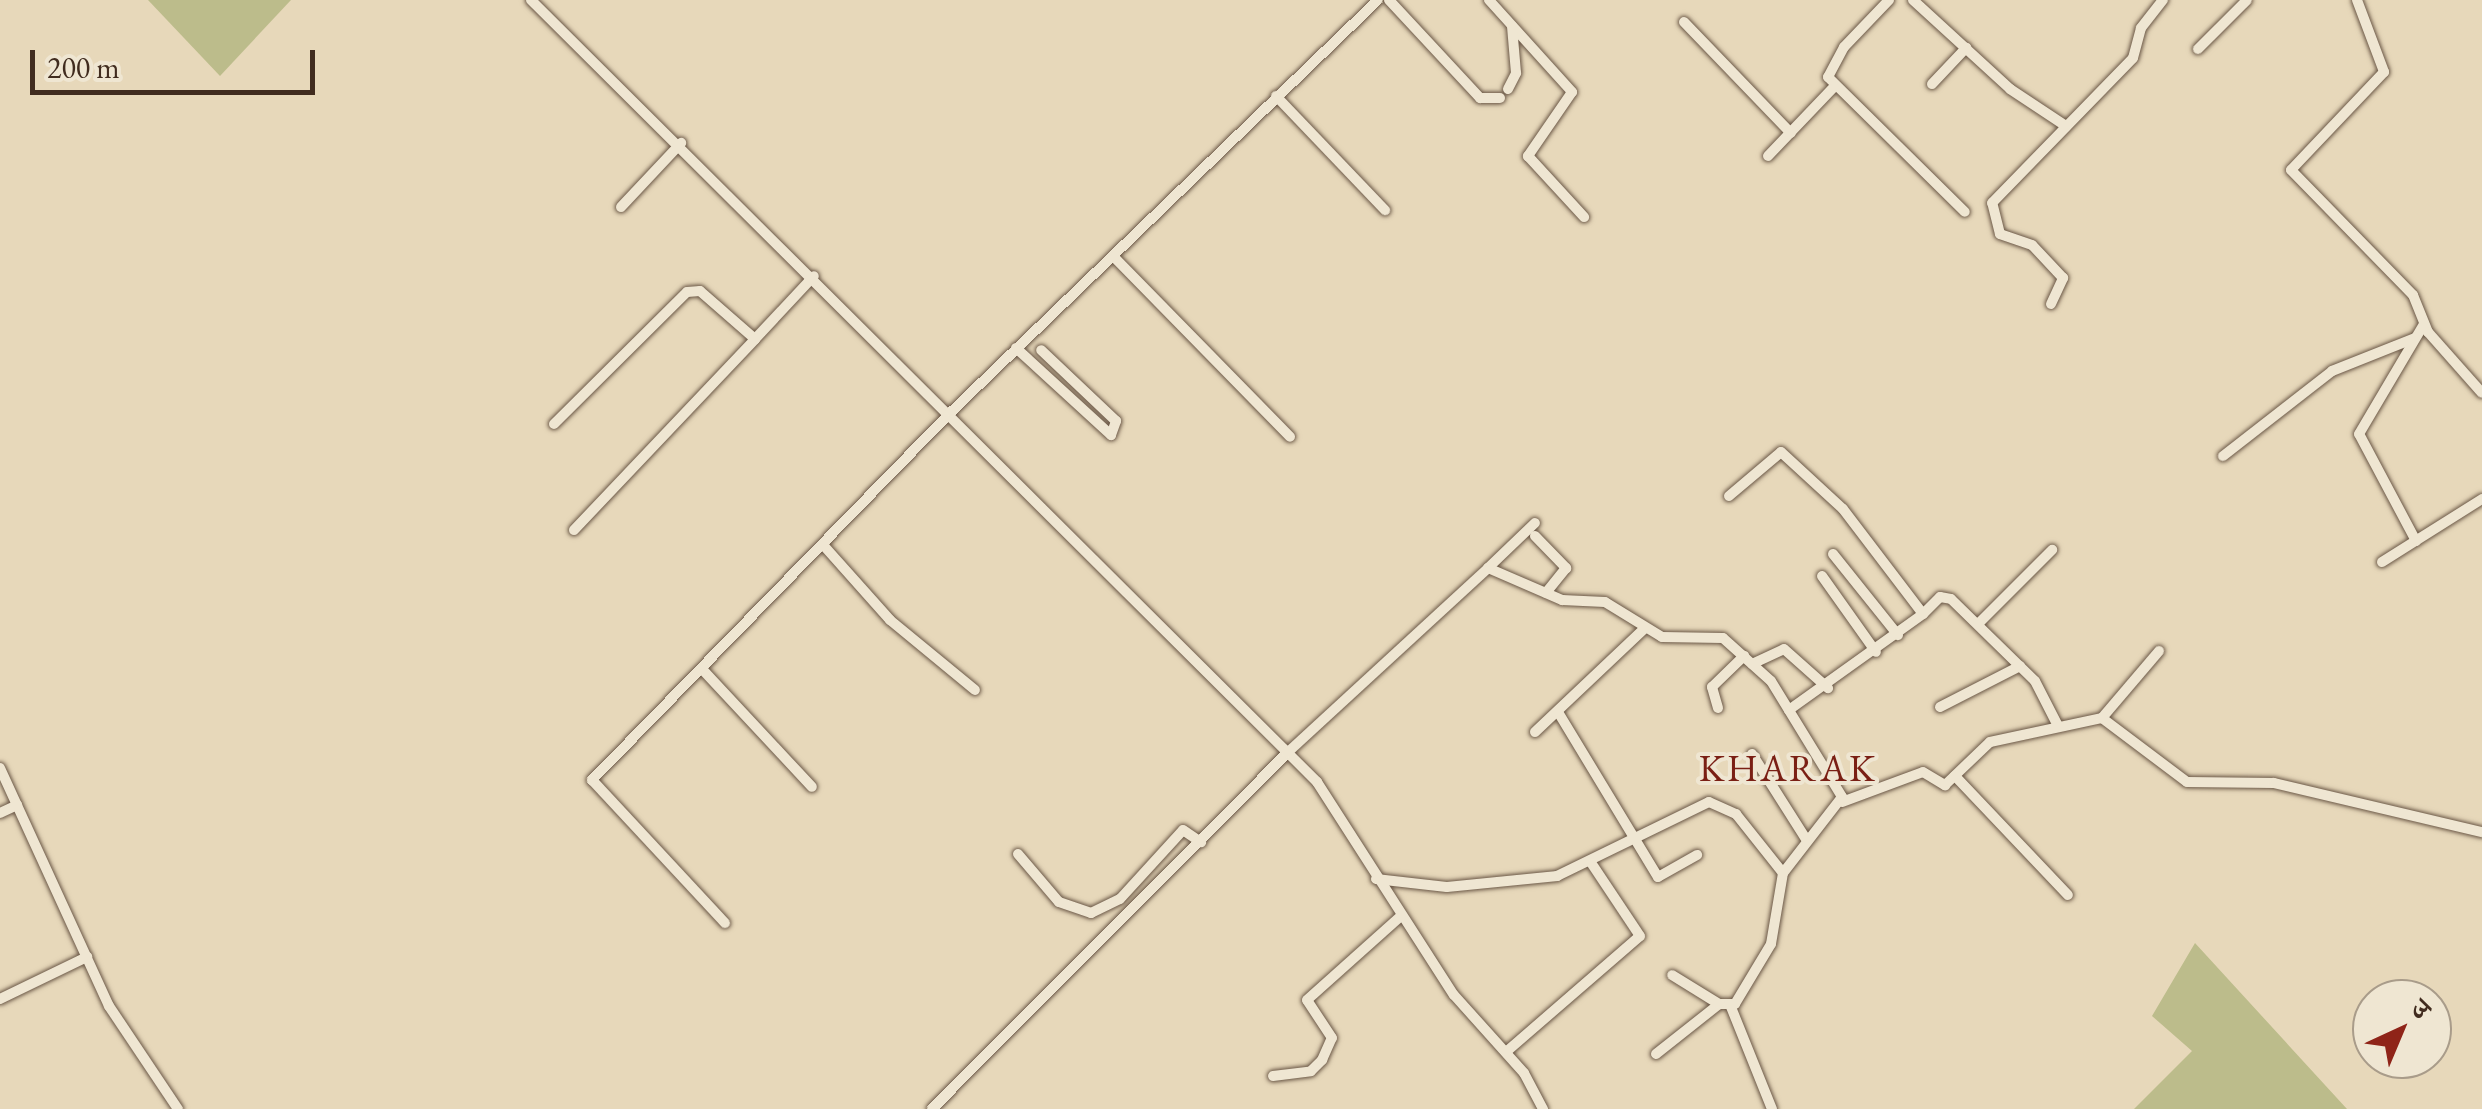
<!DOCTYPE html>
<meta charset="utf-8">
<style>
body{margin:0}
#map{position:relative;width:2482px;height:1109px;overflow:hidden;background:#e7d8ba;font-family:"EB Garamond","Noto Serif Devanagari",serif}
div>[style]{position:absolute}
.green>*{inset:0;background:#bcbc8b}
.roads{filter:drop-shadow(0 0 2px #6a5746) drop-shadow(0 0 2px #6a5746)}
.street>*{height:10px;margin:-5px;padding:0 5px;transform-origin:5px;border-radius:5px;background:#efe6d2}
span{translate:-50% -50%;white-space:nowrap;text-align:center;line-height:1.15;-webkit-text-stroke:8px #efe6d2;paint-order:stroke}
.neighbourhood-label{font-size:38px;color:#7a1f14;letter-spacing:2.5px}
.north{position:absolute;left:2352px;top:979px;width:100px;height:100px;box-sizing:border-box;background:#efe6d2;border:2px solid #a99c8a;border-radius:50%;rotate:44deg;font-size:28px;font-weight:700;line-height:40px;text-align:center;color:#412c1f}
.north::after{content:'';display:block;margin:auto;width:35px;height:45px;background:#8f2418;clip-path:polygon(50% 0,100% 100%,50% 72%,0 100%)}
.scale{position:absolute;left:30px;top:50px;width:285px;height:45px;box-sizing:border-box;border:5px solid #412c1f;border-top:0;padding-left:12px;font-size:30px;line-height:35px;white-space:nowrap;color:#412c1f;-webkit-text-stroke:8px #efe6d2;paint-order:stroke}
</style>
<div id="map">
<div class="green">
<div style="clip-path:polygon(148px 0,291px 0,220px 76px)"></div>
<div style="clip-path:polygon(2195px 943px,2347px 1109px,2134px 1109px,2192px 1051px,2152px 1016px)"></div>
</div>
<div class="roads">
<div class="street">
<div style="left:531px;top:0;width:1109px;rotate:44.85deg"></div>
<div style="left:1317px;top:782px;width:253px;rotate:57.3deg"></div>
<div style="left:1454px;top:995px;width:105px;rotate:48.1deg"></div>
<div style="left:1524px;top:1073px;width:41px;rotate:62.2deg"></div>
<div style="left:1389px;top:0;width:134px;rotate:47.1deg"></div>
<div style="left:1480px;top:98px;width:20px"></div>
<div style="left:1489px;top:0;width:124px;rotate:47.9deg"></div>
<div style="left:1572px;top:92px;width:78px;rotate:124.5deg"></div>
<div style="left:1528px;top:156px;width:83px;rotate:47.4deg"></div>
<div style="left:1889px;top:0;width:65px;rotate:133.8deg"></div>
<div style="left:1844px;top:47px;width:34px;rotate:118deg"></div>
<div style="left:1828px;top:77px;width:192px;rotate:44.6deg"></div>
<div style="left:1913px;top:0;width:132px;rotate:42.5deg"></div>
<div style="left:2010px;top:89px;width:67px;rotate:33.5deg"></div>
<div style="left:2357px;top:0;width:77px;rotate:69.4deg"></div>
<div style="left:2384px;top:72px;width:135px;rotate:133.5deg"></div>
<div style="left:2291px;top:170px;width:175px;rotate:45.7deg"></div>
<div style="left:2413px;top:295px;width:40px;rotate:68deg"></div>
<div style="left:2428px;top:332px;width:81px;rotate:48.5deg"></div>
<div style="left:1684px;top:22px;width:154px;rotate:46.1deg"></div>
<div style="left:2198px;top:49px;width:69px;rotate:-45deg"></div>
<div style="left:1932px;top:84px;width:50px;rotate:-46.6deg"></div>
<div style="left:1508px;top:89px;width:18px;rotate:-63deg"></div>
<div style="left:1516px;top:73px;width:47px;rotate:-94.9deg"></div>
<div style="left:1276px;top:96px;width:158px;rotate:46.3deg"></div>
<div style="left:1768px;top:156px;width:95px;rotate:-46.3deg"></div>
<div style="left:621px;top:207px;width:88px;rotate:-46.8deg"></div>
<div style="left:1113px;top:256px;width:253px;rotate:45.6deg"></div>
<div style="left:2051px;top:304px;width:29px;rotate:-65deg"></div>
<div style="left:2063px;top:278px;width:45px;rotate:-133.2deg"></div>
<div style="left:2032px;top:245px;width:34px;rotate:-161deg"></div>
<div style="left:2000px;top:234px;width:32px;rotate:-104deg"></div>
<div style="left:1992px;top:203px;width:202px;rotate:-45.8deg"></div>
<div style="left:2133px;top:58px;width:31px;rotate:-75deg"></div>
<div style="left:2141px;top:28px;width:36px;rotate:-52deg"></div>
<div style="left:1016px;top:348px;width:129px;rotate:42.5deg"></div>
<div style="left:1111px;top:435px;width:15px;rotate:-70deg"></div>
<div style="left:1116px;top:421px;width:103px;rotate:-136.6deg"></div>
<div style="left:554px;top:424px;width:187px;rotate:-44.8deg"></div>
<div style="left:687px;top:292px;width:13px;rotate:-4deg"></div>
<div style="left:700px;top:291px;width:73px;rotate:41.1deg"></div>
<div style="left:755px;top:339px;width:86px;rotate:-46.9deg"></div>
<div style="left:2223px;top:456px;width:138px;rotate:-37.9deg"></div>
<div style="left:2332px;top:371px;width:89px;rotate:-21.7deg"></div>
<div style="left:1729px;top:496px;width:68px;rotate:-40.2deg"></div>
<div style="left:1781px;top:452px;width:84px;rotate:42.6deg"></div>
<div style="left:1843px;top:509px;width:132px;rotate:52.7deg"></div>
<div style="left:1923px;top:614px;width:165px;rotate:144.4deg"></div>
<div style="left:574px;top:530px;width:263px;rotate:-46.5deg"></div>
<div style="left:1535px;top:536px;width:45px;rotate:45.9deg"></div>
<div style="left:1566px;top:568px;width:32px;rotate:129deg"></div>
<div style="left:2416px;top:541px;width:121px;rotate:-118deg"></div>
<div style="left:2359px;top:434px;width:128px;rotate:-59.4deg"></div>
<div style="left:825px;top:547px;width:98px;rotate:48.3deg"></div>
<div style="left:890px;top:620px;width:110px;rotate:39.5deg"></div>
<div style="left:1833px;top:554px;width:104px;rotate:51.3deg"></div>
<div style="left:2382px;top:562px;width:118px;rotate:-32.2deg"></div>
<div style="left:1488px;top:568px;width:65px;rotate:-43.8deg"></div>
<div style="left:1822px;top:576px;width:93px;rotate:54.6deg"></div>
<div style="left:1923px;top:614px;width:24px;rotate:-45deg"></div>
<div style="left:1940px;top:597px;width:11px;rotate:10deg"></div>
<div style="left:1951px;top:599px;width:117px;rotate:44.3deg"></div>
<div style="left:2035px;top:681px;width:51px;rotate:62.9deg"></div>
<div style="left:1978px;top:624px;width:105px;rotate:-45deg"></div>
<div style="left:1752px;top:664px;width:35px;rotate:-25deg"></div>
<div style="left:1784px;top:649px;width:59px;rotate:41.6deg"></div>
<div style="left:702px;top:669px;width:161px;rotate:47deg"></div>
<div style="left:1940px;top:707px;width:90px;rotate:-27.1deg"></div>
<div style="left:1718px;top:708px;width:22px;rotate:-106deg"></div>
<div style="left:1712px;top:687px;width:45px;rotate:-44.1deg"></div>
<div style="left:1558px;top:712px;width:193px;rotate:58.8deg"></div>
<div style="left:1658px;top:877px;width:45px;rotate:-29.4deg"></div>
<div style="left:2102px;top:718px;width:106px;rotate:37deg"></div>
<div style="left:2187px;top:782px;width:87px;rotate:0.7deg"></div>
<div style="left:2274px;top:783px;width:214px;rotate:13.3deg"></div>
<div style="left:1535px;top:732px;width:151px;rotate:-43.4deg"></div>
<div style="left:1752px;top:754px;width:101px;rotate:57.6deg"></div>
<div style="left:0;top:768px;width:262px;rotate:65.4deg"></div>
<div style="left:109px;top:1006px;width:124px;rotate:56.2deg"></div>
<div style="left:1955px;top:776px;width:164px;rotate:46.5deg"></div>
<div style="left:1842px;top:802px;width:86px;rotate:-20.3deg"></div>
<div style="left:1923px;top:772px;width:26px;rotate:31deg"></div>
<div style="left:1945px;top:785px;width:62px;rotate:-43.7deg"></div>
<div style="left:1990px;top:742px;width:115px;rotate:-12.1deg"></div>
<div style="left:2102px;top:718px;width:88px;rotate:-49.6deg"></div>
<div style="left:0;top:813px;width:19px;rotate:-25deg"></div>
<div style="left:1018px;top:854px;width:63px;rotate:49.5deg"></div>
<div style="left:1059px;top:902px;width:34px;rotate:19deg"></div>
<div style="left:1091px;top:913px;width:32px;rotate:-26deg"></div>
<div style="left:1120px;top:899px;width:93px;rotate:-47.6deg"></div>
<div style="left:1183px;top:830px;width:22px;rotate:34deg"></div>
<div style="left:1376px;top:879px;width:71px;rotate:6.4deg"></div>
<div style="left:1447px;top:887px;width:111px;rotate:-5.7deg"></div>
<div style="left:1557px;top:876px;width:169px;rotate:-26deg"></div>
<div style="left:1709px;top:802px;width:30px;rotate:24deg"></div>
<div style="left:1736px;top:814px;width:75px;rotate:51.5deg"></div>
<div style="left:725px;top:923px;width:195px;rotate:-132.9deg"></div>
<div style="left:592px;top:780px;width:514px;rotate:-45.71deg"></div>
<div style="left:951px;top:412px;width:593px;rotate:-43.98deg"></div>
<div style="left:0;top:999px;width:97px;rotate:-25.8deg"></div>
<div style="left:1731px;top:1007px;width:110px;rotate:68.1deg"></div>
<div style="left:1506px;top:1052px;width:177px;rotate:-40.9deg"></div>
<div style="left:1640px;top:936px;width:87px;rotate:-123.7deg"></div>
<div style="left:1656px;top:1054px;width:80px;rotate:-38.4deg"></div>
<div style="left:1273px;top:1076px;width:38px;rotate:-7deg"></div>
<div style="left:1311px;top:1071px;width:16px;rotate:-45deg"></div>
<div style="left:1322px;top:1060px;width:24px;rotate:-66deg"></div>
<div style="left:1332px;top:1038px;width:45px;rotate:-123.3deg"></div>
<div style="left:1307px;top:1000px;width:126px;rotate:-41.8deg"></div>
<div style="left:932px;top:1109px;width:503px;rotate:-45.08deg"></div>
<div style="left:1287px;top:753px;width:273px;rotate:-42.6deg"></div>
<div style="left:1488px;top:568px;width:81px;rotate:23.4deg"></div>
<div style="left:1562px;top:600px;width:43px;rotate:2.7deg"></div>
<div style="left:1605px;top:602px;width:67px;rotate:31.6deg"></div>
<div style="left:1662px;top:637px;width:61px;rotate:0.9deg"></div>
<div style="left:1723px;top:638px;width:64px;rotate:41.9deg"></div>
<div style="left:1771px;top:681px;width:136px;rotate:58.5deg"></div>
<div style="left:1842px;top:797px;width:96px;rotate:127.8deg"></div>
<div style="left:1783px;top:873px;width:72px;rotate:99.6deg"></div>
<div style="left:1771px;top:944px;width:70px;rotate:121deg"></div>
<div style="left:1735px;top:1004px;width:16px;rotate:180deg"></div>
<div style="left:1719px;top:1004px;width:55px;rotate:-148.3deg"></div>
</div>
</div>
<div class="neighbourhood-label">
<span style="left:1788px;top:768px">KHARAK</span>
</div>
<div class="north">उ</div>
<div class="scale">200 m</div>
</div>
